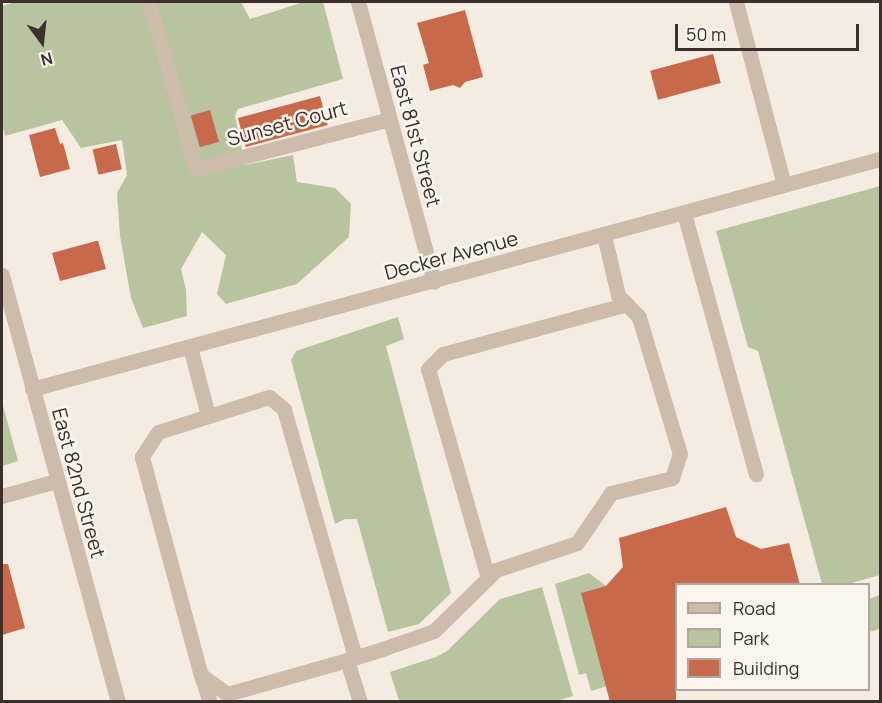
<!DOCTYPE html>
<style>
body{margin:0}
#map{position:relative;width:882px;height:703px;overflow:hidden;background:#f4ebe1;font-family:Manrope,sans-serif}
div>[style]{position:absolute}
.green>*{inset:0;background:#b8c4a0}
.building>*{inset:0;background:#c8694b;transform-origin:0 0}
.minor>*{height:15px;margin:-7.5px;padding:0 7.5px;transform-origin:7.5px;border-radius:7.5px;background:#cdbbac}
span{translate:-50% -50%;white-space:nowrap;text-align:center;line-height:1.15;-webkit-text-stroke:5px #fbf5ee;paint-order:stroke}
.street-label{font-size:20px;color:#3b302b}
.frame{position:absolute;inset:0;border:3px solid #3b302b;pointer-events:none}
.legend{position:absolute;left:675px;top:583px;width:195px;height:108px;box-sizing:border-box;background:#fbf5ee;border:2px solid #aea6a0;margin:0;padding:8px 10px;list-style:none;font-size:18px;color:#3b302b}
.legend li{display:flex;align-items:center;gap:12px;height:30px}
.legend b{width:30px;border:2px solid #aea6a0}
.north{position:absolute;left:12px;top:12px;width:60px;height:60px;-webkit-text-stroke:4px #fbf5ee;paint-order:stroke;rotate:165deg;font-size:16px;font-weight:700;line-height:24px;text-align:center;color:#3b302b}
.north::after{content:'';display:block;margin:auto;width:21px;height:27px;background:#3b302b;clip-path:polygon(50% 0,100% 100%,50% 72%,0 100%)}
.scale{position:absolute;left:675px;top:24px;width:184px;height:27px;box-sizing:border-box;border:3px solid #3b302b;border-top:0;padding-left:8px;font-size:18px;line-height:21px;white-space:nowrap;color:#3b302b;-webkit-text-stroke:4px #fbf5ee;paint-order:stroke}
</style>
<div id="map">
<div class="green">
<div style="clip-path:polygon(16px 2px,241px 2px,250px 19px,304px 2px,323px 2px,343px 79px,238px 109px,235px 116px,245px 165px,293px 155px,297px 182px,335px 188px,351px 204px,349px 237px,297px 284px,226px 304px,217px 294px,226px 255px,202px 232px,181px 269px,186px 290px,187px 316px,143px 328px,131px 298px,120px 236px,117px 193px,127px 175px,122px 140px,81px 148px,62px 120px,5px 136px,2px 123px,2px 6px)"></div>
<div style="clip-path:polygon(880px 186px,880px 575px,848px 584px,822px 584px,758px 351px,748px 347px,716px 231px)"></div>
<div style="clip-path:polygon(398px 317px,404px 339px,386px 346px,451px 593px,419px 624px,388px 632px,357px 519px,345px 519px,335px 524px,291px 360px,296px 351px)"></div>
<div style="clip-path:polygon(2px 402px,18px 461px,2px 466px)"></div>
<div style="clip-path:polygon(589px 573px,606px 586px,607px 686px,591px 691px,586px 673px,579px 675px,555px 584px)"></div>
<div style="clip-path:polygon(542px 587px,573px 696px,553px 702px,399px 701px,390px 672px,436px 657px,447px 651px,500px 599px)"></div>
<div style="clip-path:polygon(880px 595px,880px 629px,869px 632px,869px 599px)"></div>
</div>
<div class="building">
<div style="clip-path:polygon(465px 10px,483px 77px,465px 82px,460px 88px,453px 85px,430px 91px,423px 65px,429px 63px,417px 23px)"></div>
<div style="left:713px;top:54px;width:30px;height:65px;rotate:75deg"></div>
<div style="left:320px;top:96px;width:30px;height:85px;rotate:75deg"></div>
<div style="left:210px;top:110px;width:33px;height:20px;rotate:74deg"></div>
<div style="clip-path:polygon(55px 128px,60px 144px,63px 143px,70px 169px,40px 177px,29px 135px)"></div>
<div style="left:116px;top:144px;width:26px;height:24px;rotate:77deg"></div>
<div style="clip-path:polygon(96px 241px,98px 241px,106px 269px,60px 281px,52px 253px)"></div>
<div style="clip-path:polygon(726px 507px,736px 537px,761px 549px,789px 543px,800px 585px,676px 585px,676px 702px,610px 702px,581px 593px,606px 586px,623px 567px,619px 538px)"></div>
<div style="clip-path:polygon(2px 564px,8px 564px,25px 628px,2px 635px)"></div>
</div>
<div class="minor">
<div style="left:149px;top:2px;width:173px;rotate:74.3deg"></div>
<div style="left:196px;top:169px;width:199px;rotate:-14.5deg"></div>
<div style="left:358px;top:2px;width:290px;rotate:74.8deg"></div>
<div style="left:736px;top:2px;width:189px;rotate:75.3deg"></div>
<div style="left:684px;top:213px;width:271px;rotate:74.6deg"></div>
<div style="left:2px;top:275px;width:442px;rotate:74.8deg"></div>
<div style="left:190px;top:347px;width:70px;rotate:75.2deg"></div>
<div style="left:32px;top:389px;width:879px;rotate:-15.18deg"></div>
<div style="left:2px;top:496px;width:56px;rotate:-15.5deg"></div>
<div style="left:488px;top:578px;width:217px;rotate:-106deg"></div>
<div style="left:428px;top:369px;width:21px;rotate:-45deg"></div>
<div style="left:443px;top:354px;width:191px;rotate:-15.2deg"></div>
<div style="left:355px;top:657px;width:258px;rotate:-106deg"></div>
<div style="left:284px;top:409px;width:19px;rotate:-141deg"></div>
<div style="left:269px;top:397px;width:116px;rotate:162.5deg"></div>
<div style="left:158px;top:432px;width:30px;rotate:123deg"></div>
<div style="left:142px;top:457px;width:226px;rotate:74.9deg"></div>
<div style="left:201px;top:675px;width:32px;rotate:36deg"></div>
<div style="left:227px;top:694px;width:125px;rotate:-15.8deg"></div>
<div style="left:347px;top:660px;width:37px;rotate:-17deg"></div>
<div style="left:382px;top:649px;width:55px;rotate:-19.1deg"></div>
<div style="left:434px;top:631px;width:87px;rotate:-44.5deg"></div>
<div style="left:496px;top:570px;width:85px;rotate:-18.4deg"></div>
<div style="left:577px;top:543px;width:60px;rotate:-55.8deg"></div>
<div style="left:611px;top:493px;width:63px;rotate:-13.8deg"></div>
<div style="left:672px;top:478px;width:25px;rotate:-72deg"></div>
<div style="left:680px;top:454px;width:143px;rotate:-106.7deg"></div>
<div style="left:639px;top:317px;width:30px;rotate:-134deg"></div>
<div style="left:618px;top:295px;width:62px;rotate:-103.1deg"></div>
<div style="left:347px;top:660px;width:44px;rotate:72.8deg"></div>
<div style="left:201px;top:675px;width:28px;rotate:72deg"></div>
</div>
<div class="street-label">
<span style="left:287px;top:123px;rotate:-15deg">Sunset Court</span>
<span style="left:416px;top:136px;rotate:75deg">East 81st Street</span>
<span style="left:451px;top:255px;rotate:-15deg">Decker Avenue</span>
<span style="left:79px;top:483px;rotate:75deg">East 82nd Street</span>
</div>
<div class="frame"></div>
<ul class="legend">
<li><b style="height:8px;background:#cdbbac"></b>Road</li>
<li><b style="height:16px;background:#b8c4a0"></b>Park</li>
<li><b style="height:16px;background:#c8694b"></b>Building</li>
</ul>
<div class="north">N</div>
<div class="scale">50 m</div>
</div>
